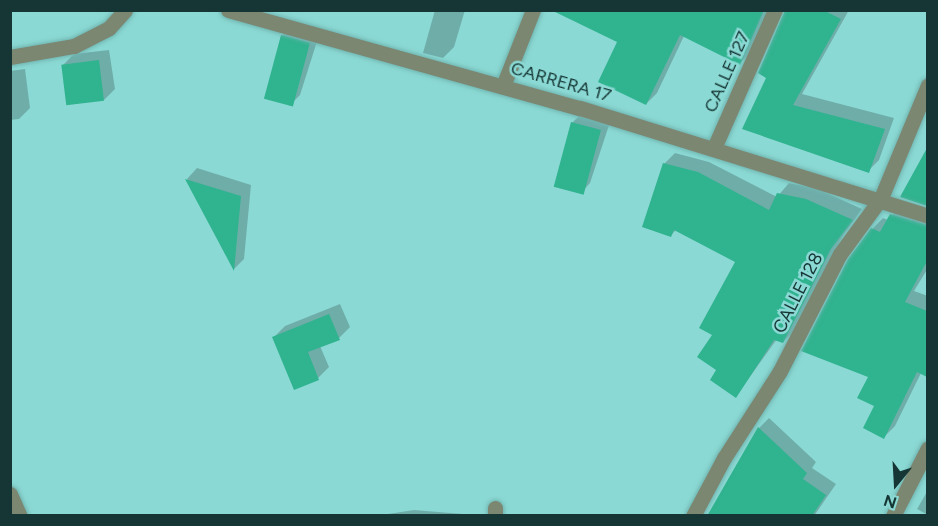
<!DOCTYPE html>
<style>
body{margin:0}
#map{position:relative;width:938px;height:526px;overflow:hidden;background:#8bd9d4;font-family:Figtree,sans-serif}
div>[style]{position:absolute}
.shadow>*{inset:0;background:#0003}
.building>*{inset:0;background:#30b38f;transform-origin:0 0}
.roads{filter:drop-shadow(0 0 2px #71b5b1) drop-shadow(0 0 2px #71b5b1)}
.minor>*{height:15px;margin:-7.5px;padding:0 7.5px;transform-origin:7.5px;border-radius:7.5px;background:#7b8771}
span{translate:-50% -50%;white-space:nowrap;text-align:center;line-height:1.15;-webkit-text-stroke:5px #8bd9d4;paint-order:stroke}
.street-label{font-size:18px;color:#153634}
.frame{position:absolute;inset:0;border:12px solid #153634;pointer-events:none}
.north{position:absolute;left:866px;top:454px;width:60px;height:60px;-webkit-text-stroke:4px #8bd9d4;paint-order:stroke;rotate:198deg;font-size:16px;font-weight:700;line-height:24px;text-align:center;color:#153634}
.north::after{content:'';display:block;margin:auto;width:21px;height:27px;background:#153634;clip-path:polygon(50% 0,100% 100%,50% 72%,0 100%)}
</style>
<div id="map">
<div class="shadow">
<div style="clip-path:polygon(435px 10px,465px 10px,454px 47px,443px 58px,423px 53px)"></div>
<div style="clip-path:polygon(560px 10px,769px 10px,751px 52px,740px 63px,684px 36px,657px 93px,646px 104px,619px 42px)"></div>
<div style="clip-path:polygon(785px 10px,849px 10px,802px 94px,894px 118px,879px 160px,868px 171px,744px 128px,768px 77px)"></div>
<div style="clip-path:polygon(293px 25px,320px 32px,300px 95px,289px 106px,282px 36px)"></div>
<div style="clip-path:polygon(109px 50px,115px 89px,104px 100px,63px 65px,74px 54px)"></div>
<div style="clip-path:polygon(25px 69px,30px 108px,19px 119px,10px 120px,10px 71px)"></div>
<div style="clip-path:polygon(583px 112px,611px 119px,590px 183px,580px 194px,572px 123px)"></div>
<div style="clip-path:polygon(675px 153px,709px 162px,777px 197px,789px 183px,818px 189px,862px 209px,842px 237px,794px 331px,783px 342px,777px 339px,736px 396px,714px 335px,737px 261px,676px 230px,671px 235px,664px 164px)"></div>
<div style="clip-path:polygon(928px 160px,928px 205px,902px 196px)"></div>
<div style="clip-path:polygon(197px 168px,251px 185px,244px 259px,234px 269px,187px 179px)"></div>
<div style="clip-path:polygon(902px 204px,928px 212px,928px 268px,914px 291px,928px 296px,928px 375px,921px 373px,895px 426px,884px 437px,870px 376px,872px 229px,883px 218px,888px 220px)"></div>
<div style="clip-path:polygon(340px 304px,350px 327px,339px 338px,320px 346px,329px 367px,318px 378px,274px 337px,285px 326px)"></div>
<div style="clip-path:polygon(769px 418px,816px 462px,812px 468px,836px 484px,814px 516px,716px 516px,759px 428px)"></div>
<div style="clip-path:polygon(928px 490px,928px 515px,917px 509px)"></div>
<div style="clip-path:polygon(414px 510px,487px 516px,375px 516px)"></div>
</div>
<div class="building">
<div style="clip-path:polygon(551px 10px,764px 10px,740px 65px,680px 35px,646px 105px,598px 82px,617px 42px)"></div>
<div style="clip-path:polygon(785px 10px,823px 10px,841px 19px,793px 105px,885px 129px,869px 173px,742px 129px,766px 78px,758px 73px)"></div>
<div style="left:281px;top:35px;width:30px;height:66px;rotate:15deg"></div>
<div style="left:99px;top:60px;width:41px;height:38px;rotate:83deg"></div>
<div style="left:571px;top:122px;width:31px;height:67px;rotate:15deg"></div>
<div style="clip-path:polygon(927px 148px,927px 206px,900px 197px)"></div>
<div style="clip-path:polygon(663px 163px,698px 172px,769px 210px,777px 193px,806px 199px,853px 220px,831px 249px,783px 343px,774px 340px,736px 398px,710px 380px,716px 370px,697px 357px,712px 335px,699px 328px,735px 262px,674px 230px,671px 237px,642px 227px)"></div>
<div style="clip-path:polygon(185px 179px,241px 196px,234px 271px)"></div>
<div style="clip-path:polygon(890px 214px,927px 225px,927px 261px,905px 302px,927px 311px,927px 377px,917px 372px,884px 439px,863px 428px,874px 406px,857px 398px,868px 377px,801px 351px,848px 259px,871px 228px,880px 232px)"></div>
<div style="clip-path:polygon(329px 314px,340px 340px,308px 352px,319px 380px,294px 390px,272px 337px)"></div>
<div style="clip-path:polygon(758px 427px,807px 473px,803px 479px,826px 495px,812px 516px,707px 516px)"></div>
</div>
<div class="roads">
<div class="minor">
<div style="left:228px;top:10px;width:365px;rotate:15.6deg"></div>
<div style="left:580px;top:108px;width:364px;rotate:17.2deg"></div>
<div style="left:10px;top:57px;width:65px;rotate:-9.8deg"></div>
<div style="left:74px;top:46px;width:39px;rotate:-27deg"></div>
<div style="left:109px;top:28px;width:24px;rotate:-48deg"></div>
<div style="left:503px;top:86px;width:82px;rotate:-68.5deg"></div>
<div style="left:714px;top:148px;width:151px;rotate:-66.2deg"></div>
<div style="left:10px;top:494px;width:24px;rotate:66deg"></div>
<div style="left:495px;top:508px;width:8px;rotate:90deg"></div>
<div style="left:693px;top:516px;width:66px;rotate:-61.9deg"></div>
<div style="left:724px;top:458px;width:103px;rotate:-57.2deg"></div>
<div style="left:780px;top:371px;width:131px;rotate:-62.9deg"></div>
<div style="left:840px;top:254px;width:69px;rotate:-53.8deg"></div>
<div style="left:881px;top:198px;width:122px;rotate:-67.4deg"></div>
<div style="left:893px;top:516px;width:76px;rotate:-62.8deg"></div>
</div>
</div>
<div class="street-label">
<span style="left:727px;top:72px;rotate:-66deg">CALLE 127</span>
<span style="left:561px;top:82px;rotate:16deg">CARRERA 17</span>
<span style="left:798px;top:293px;rotate:-63deg">CALLE 128</span>
</div>
<div class="frame"></div>
<div class="north">N</div>
</div>
